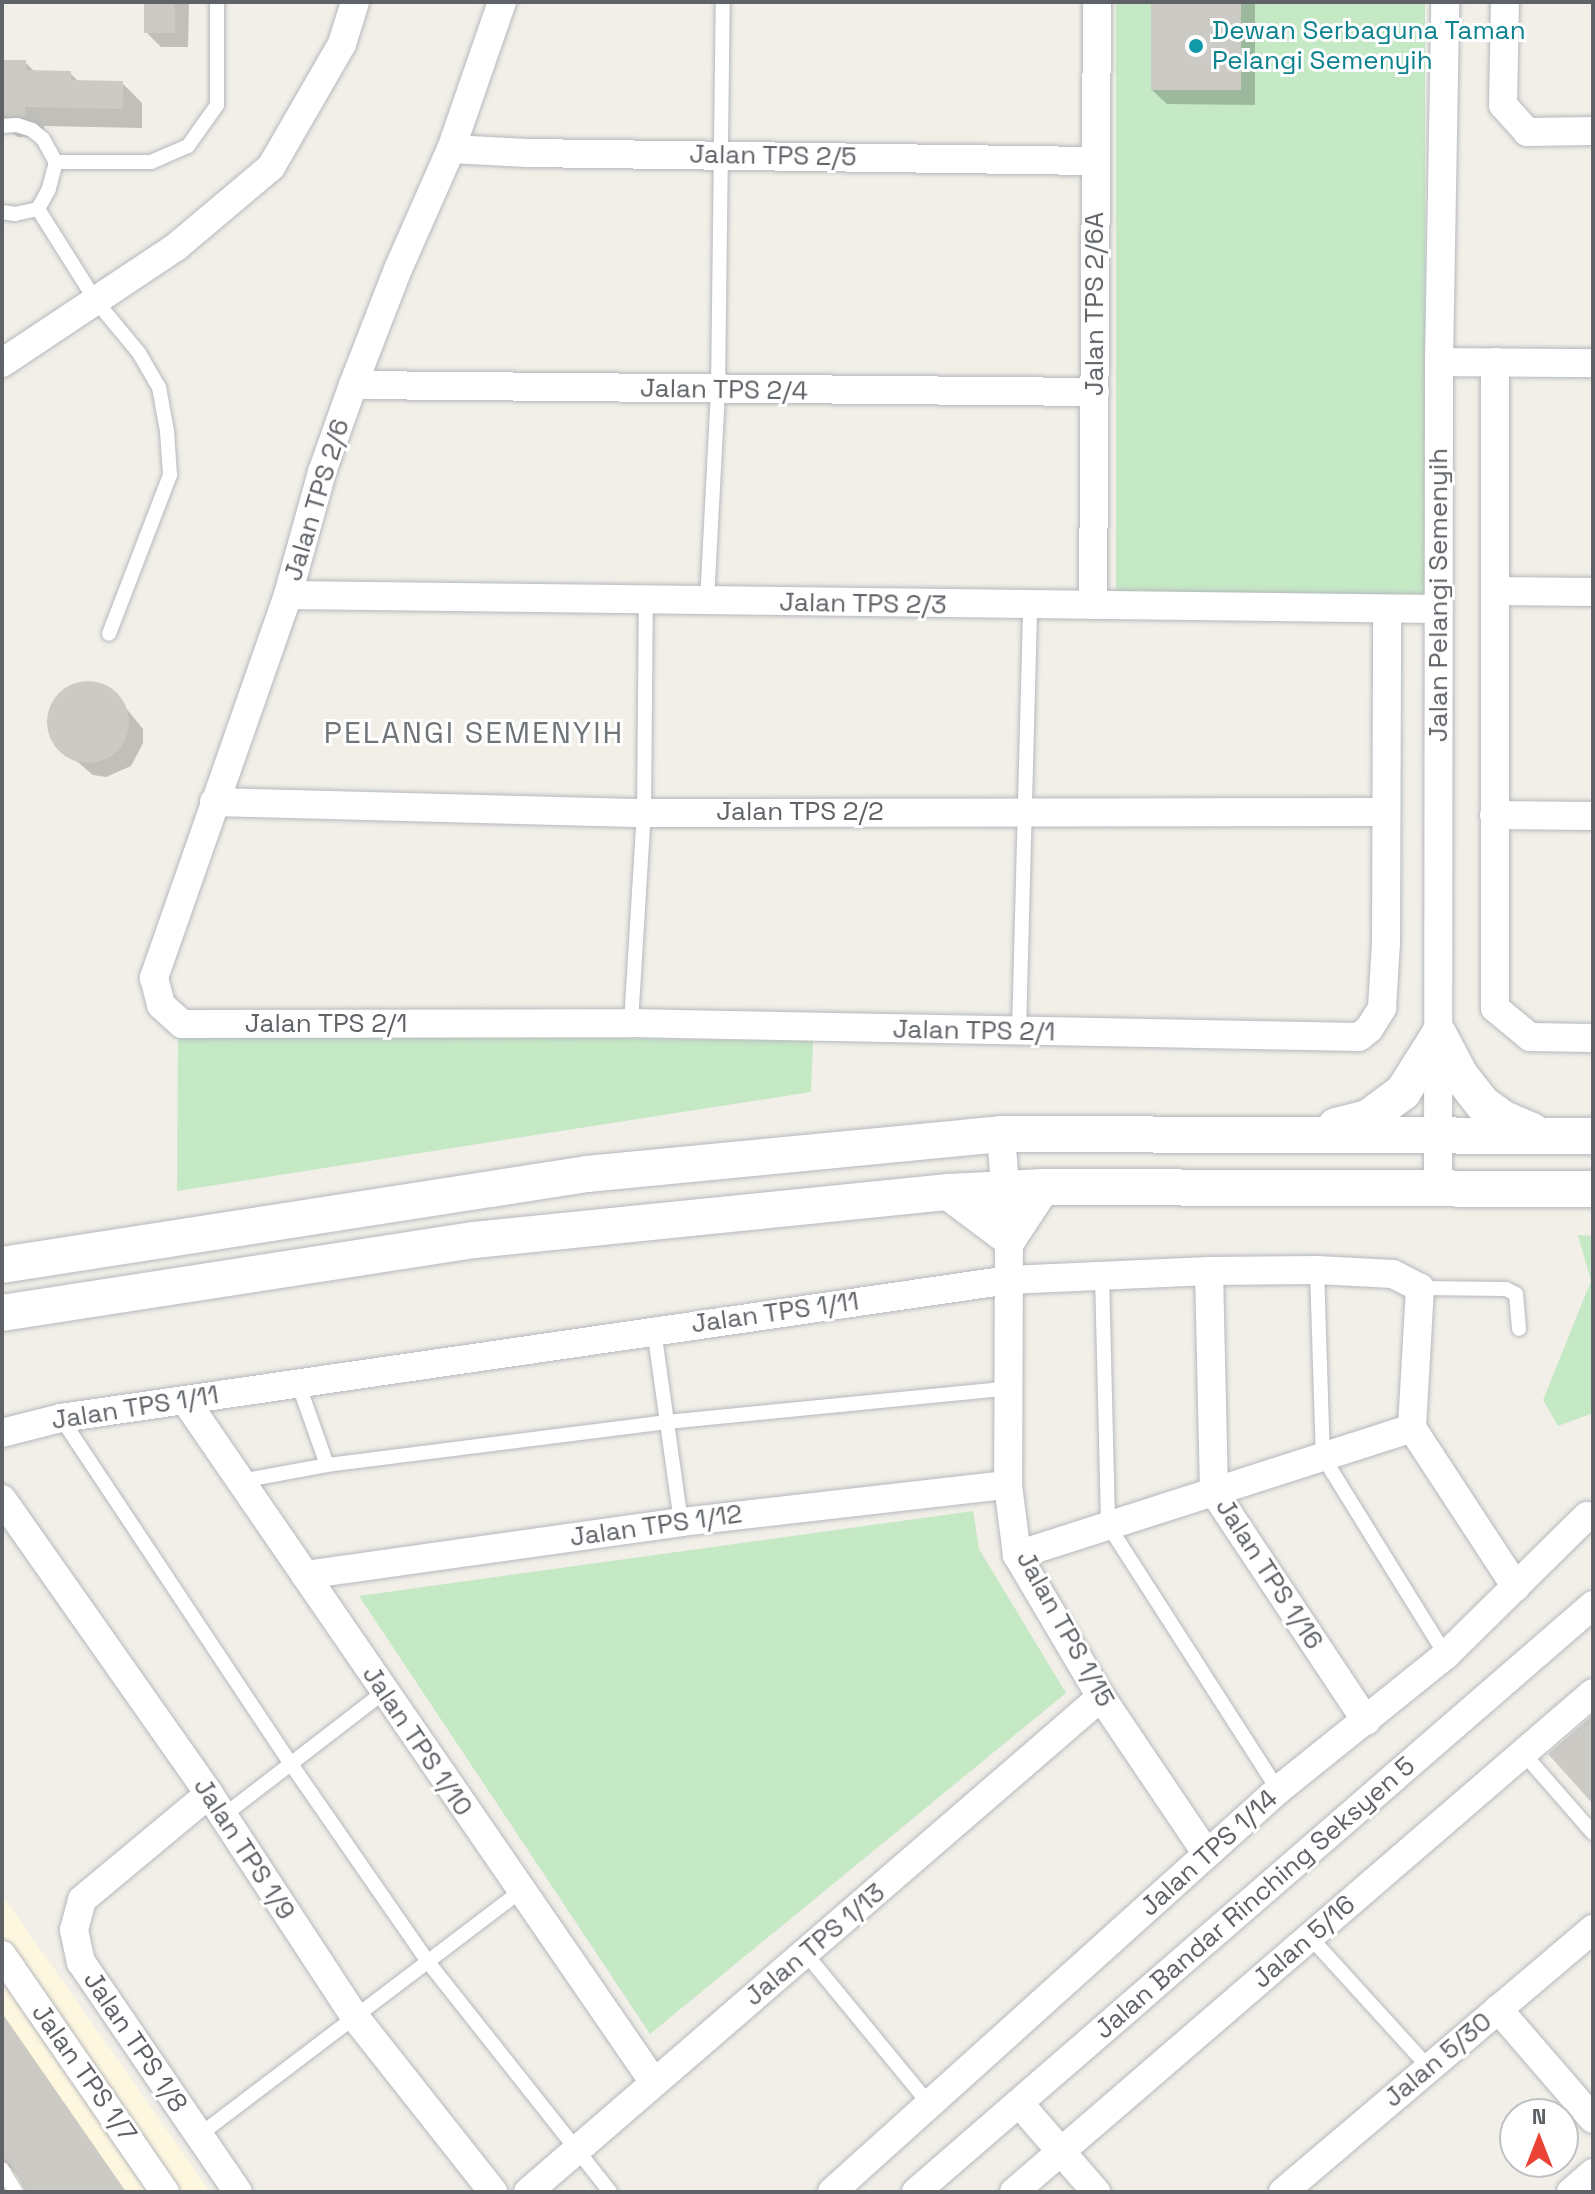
<!DOCTYPE html>
<style>
body{margin:0}
#map{position:relative;width:1595px;height:2194px;overflow:hidden;background:#f1efe8;font-family:"Space Grotesk",sans-serif}
div>[style]{position:absolute}
.commercial>*{inset:0;background:#fef7e0}
.green>*{inset:0;background:#c5e8c5;transform-origin:0 0}
.shadow>*{inset:0;background:#0003}
.building>*{inset:0;background:#cccac5;transform-origin:0 0}
.round{border-radius:50%}
.roads{filter:drop-shadow(0 0 2px #b5b8bc) drop-shadow(0 0 2px #b5b8bc)}
.service>*{height:14px;margin:-7px;padding:0 7px;transform-origin:7px;border-radius:7px;background:#fff}
.minor>*{height:28px;margin:-14px;padding:0 14px;transform-origin:14px;border-radius:14px;background:#fff}
.tertiary>*{height:36px;margin:-18px;padding:0 18px;transform-origin:18px;border-radius:18px;background:#fff}
.dots>*{width:22px;height:22px;translate:-50% -50%;box-sizing:border-box;border:4px solid #fff;border-radius:50%}
span{translate:-50% -50%;white-space:nowrap;text-align:center;line-height:1.15;-webkit-text-stroke:6px #fff;paint-order:stroke}
.culture-label{font-size:26px;color:#0d838f}
.left{translate:0 -50%;text-align:left}
.street-label{font-size:26px;color:#5f6368}
.quarter-label{font-size:30px;color:#70757a;letter-spacing:2px}
.frame{position:absolute;inset:0;border:4px solid #5f6368;pointer-events:none}
.north{position:absolute;left:1499px;top:2098px;width:80px;height:80px;box-sizing:border-box;background:#fff;border:2px solid #bfc1c3;border-radius:50%;rotate:0deg;font-size:22px;font-weight:700;line-height:32px;text-align:center;color:#5f6368}
.north::after{content:'';display:block;margin:auto;width:28px;height:36px;background:#ea4335;clip-path:polygon(50% 0,100% 100%,50% 72%,0 100%)}
</style>
<div id="map">
<div class="commercial">
<div style="clip-path:polygon(2px 1896px,27px 1930px,210px 2192px,2px 2192px)"></div>
</div>
<div class="green">
<div style="left:1116px;top:2px;width:309px;height:595px"></div>
<div style="clip-path:polygon(178px 1033px,813px 1041px,811px 1092px,177px 1191px)"></div>
<div style="clip-path:polygon(1578px 1235px,1593px 1236px,1593px 1413px,1558px 1426px,1543px 1400px,1591px 1281px)"></div>
<div style="clip-path:polygon(973px 1511px,979px 1549px,1066px 1693px,650px 2034px,359px 1596px)"></div>
</div>
<div class="shadow">
<div style="clip-path:polygon(146px 2px,189px 2px,188px 47px,161px 47px,146px 32px)"></div>
<div style="clip-path:polygon(1153px 2px,1255px 2px,1255px 105px,1167px 104px,1152px 90px)"></div>
<div style="clip-path:polygon(2px 62px,25px 62px,35px 72px,70px 73px,80px 83px,122px 83px,142px 103px,142px 128px,44px 126px,44px 136px,18px 137px,2px 126px)"></div>
<div style="clip-path:polygon(87px 683px,112px 691px,143px 729px,143px 743px,131px 766px,106px 777px,93px 775px,55px 743px,49px 717px,62px 693px)"></div>
<div style="clip-path:polygon(2px 2013px,126px 2192px,26px 2192px,27px 2187px,11px 2168px,2px 2173px,2px 2186px,6px 2192px,2px 2192px)"></div>
</div>
<div class="building">
<div style="left:144px;top:2px;width:31px;height:31px"></div>
<div style="left:1151px;top:2px;width:90px;height:88px"></div>
<div style="clip-path:polygon(2px 60px,26px 60px,26px 70px,71px 71px,71px 80px,123px 81px,123px 109px,25px 107px,25px 117px,2px 116px)"></div>
<div class="round" style="left:47px;top:681px;width:82px;height:82px"></div>
<div style="clip-path:polygon(1593px 1715px,1593px 1804px,1548px 1754px)"></div>
<div style="clip-path:polygon(2px 2014px,126px 2192px,26px 2192px,11px 2164px,2px 2159px)"></div>
</div>
<div class="roads">
<div class="service">
<div style="left:2px;top:126px;width:15px;rotate:-4deg"></div>
<div style="left:17px;top:125px;width:16px;rotate:18deg"></div>
<div style="left:32px;top:130px;width:14px;rotate:39deg"></div>
<div style="left:43px;top:139px;width:26px;rotate:61deg"></div>
<div style="left:56px;top:162px;width:28px;rotate:105deg"></div>
<div style="left:49px;top:189px;width:23px;rotate:119deg"></div>
<div style="left:38px;top:209px;width:24px;rotate:168deg"></div>
<div style="left:15px;top:214px;width:13px;rotate:-171deg"></div>
<div style="left:56px;top:162px;width:95px"></div>
<div style="left:151px;top:162px;width:40px;rotate:-23.4deg"></div>
<div style="left:188px;top:146px;width:50px;rotate:-54.7deg"></div>
<div style="left:217px;top:105px;width:103px;rotate:-90deg"></div>
<div style="left:38px;top:209px;width:109px;rotate:57.8deg"></div>
<div style="left:96px;top:301px;width:67px;rotate:50.4deg"></div>
<div style="left:139px;top:353px;width:39px;rotate:60deg"></div>
<div style="left:159px;top:387px;width:45px;rotate:79.7deg"></div>
<div style="left:167px;top:431px;width:44px;rotate:86.1deg"></div>
<div style="left:170px;top:475px;width:170px;rotate:111deg"></div>
<div style="left:707px;top:601px;width:211px;rotate:-87deg"></div>
<div style="left:718px;top:390px;width:388px;rotate:-89.3deg"></div>
<div style="left:631px;top:1023px;width:210px;rotate:-86.5deg"></div>
<div style="left:644px;top:813px;width:213px;rotate:-89.5deg"></div>
<div style="left:1019px;top:1032px;width:425px;rotate:-88.5deg"></div>
<div style="left:1317px;top:1270px;width:187px;rotate:88.2deg"></div>
<div style="left:1323px;top:1457px;width:233px;rotate:58.2deg"></div>
<div style="left:1102px;top:1275px;width:250px;rotate:88.6deg"></div>
<div style="left:1108px;top:1525px;width:315px;rotate:57.3deg"></div>
<div style="left:1420px;top:1288px;width:86px;rotate:0.7deg"></div>
<div style="left:1506px;top:1289px;width:11px;rotate:27deg"></div>
<div style="left:1516px;top:1294px;width:35px;rotate:85deg"></div>
<div style="left:654px;top:1330px;width:194px;rotate:82deg"></div>
<div style="left:298px;top:1383px;width:87px;rotate:70.5deg"></div>
<div style="left:327px;top:1465px;width:342px;rotate:-7.2deg"></div>
<div style="left:666px;top:1422px;width:346px;rotate:-5.6deg"></div>
<div style="left:61px;top:1418px;width:415px;rotate:56.4deg"></div>
<div style="left:291px;top:1764px;width:241px;rotate:55.3deg"></div>
<div style="left:428px;top:1962px;width:293px;rotate:51.6deg"></div>
<div style="left:241px;top:1481px;width:87px;rotate:-10.5deg"></div>
<div style="left:1523px;top:1753px;width:106px;rotate:48.8deg"></div>
<div style="left:223px;top:1816px;width:203px;rotate:-37.6deg"></div>
<div style="left:1310px;top:1937px;width:177px;rotate:47.7deg"></div>
<div style="left:806px;top:1954px;width:197px;rotate:50.6deg"></div>
<div style="left:198px;top:2136px;width:404px;rotate:-37.2deg"></div>
<div style="left:2px;top:2169px;width:27px;rotate:59deg"></div>
</div>
<div class="minor">
<div style="left:502px;top:2px;width:156px;rotate:109.1deg"></div>
<div style="left:451px;top:149px;width:131px;rotate:113.8deg"></div>
<div style="left:398px;top:269px;width:124px;rotate:111.2deg"></div>
<div style="left:353px;top:385px;width:92px;rotate:109.6deg"></div>
<div style="left:322px;top:472px;width:128px;rotate:105.5deg"></div>
<div style="left:288px;top:595px;width:406px;rotate:109.3deg"></div>
<div style="left:154px;top:978px;width:28px;rotate:75deg"></div>
<div style="left:161px;top:1005px;width:28px;rotate:42deg"></div>
<div style="left:182px;top:1024px;width:449px;rotate:-0.1deg"></div>
<div style="left:631px;top:1023px;width:728px;rotate:1.1deg"></div>
<div style="left:1359px;top:1037px;width:13px;rotate:-39deg"></div>
<div style="left:1369px;top:1029px;width:25px;rotate:-58deg"></div>
<div style="left:1382px;top:1008px;width:65px;rotate:-86.5deg"></div>
<div style="left:1386px;top:943px;width:334px;rotate:-89.8deg"></div>
<div style="left:1505px;top:2px;width:103px;rotate:91.1deg"></div>
<div style="left:1503px;top:105px;width:36px;rotate:48deg"></div>
<div style="left:1527px;top:132px;width:66px;rotate:-0.9deg"></div>
<div style="left:451px;top:149px;width:76px;rotate:3deg"></div>
<div style="left:527px;top:153px;width:568px;rotate:0.81deg"></div>
<div style="left:1439px;top:362px;width:154px;rotate:0.4deg"></div>
<div style="left:1495px;top:362px;width:646px;rotate:90deg"></div>
<div style="left:1495px;top:1008px;width:45px;rotate:39.6deg"></div>
<div style="left:1530px;top:1037px;width:63px;rotate:0.9deg"></div>
<div style="left:2px;top:363px;width:209px;rotate:-33.7deg"></div>
<div style="left:176px;top:247px;width:124px;rotate:-40.1deg"></div>
<div style="left:271px;top:167px;width:142px;rotate:-60deg"></div>
<div style="left:342px;top:44px;width:44px;rotate:-72.8deg"></div>
<div style="left:353px;top:385px;width:742px;rotate:0.54deg"></div>
<div style="left:1495px;top:591px;width:98px;rotate:0.6deg"></div>
<div style="left:288px;top:595px;width:1151px;rotate:0.7deg"></div>
<div style="left:1093px;top:605px;width:603px;rotate:-89.62deg"></div>
<div style="left:214px;top:802px;width:430px;rotate:1.5deg"></div>
<div style="left:644px;top:813px;width:742px;rotate:-0.08deg"></div>
<div style="left:1494px;top:815px;width:99px;rotate:0.6deg"></div>
<div style="left:1001px;top:1134px;width:103px;rotate:85.6deg"></div>
<div style="left:1009px;top:1237px;width:248px;rotate:90.2deg"></div>
<div style="left:1008px;top:1485px;width:71px;rotate:82.7deg"></div>
<div style="left:1017px;top:1555px;width:165px;rotate:59.4deg"></div>
<div style="left:1101px;top:1697px;width:189px;rotate:56deg"></div>
<div style="left:1438px;top:1188px;width:826px;rotate:-89.93deg"></div>
<div style="left:1439px;top:362px;width:360px;rotate:-89deg"></div>
<div style="left:1209px;top:1271px;width:221px;rotate:88.7deg"></div>
<div style="left:1214px;top:1492px;width:275px;rotate:56.4deg"></div>
<div style="left:185px;top:1400px;width:826px;rotate:55.5deg"></div>
<div style="left:2px;top:1433px;width:61px;rotate:-14.3deg"></div>
<div style="left:61px;top:1418px;width:958px;rotate:-8.28deg"></div>
<div style="left:1009px;top:1280px;width:200px;rotate:-2.6deg"></div>
<div style="left:1209px;top:1271px;width:108px;rotate:-0.5deg"></div>
<div style="left:1317px;top:1270px;width:76px;rotate:3deg"></div>
<div style="left:1393px;top:1274px;width:30px;rotate:27deg"></div>
<div style="left:1420px;top:1288px;width:140px;rotate:93.3deg"></div>
<div style="left:1412px;top:1428px;width:190px;rotate:56.8deg"></div>
<div style="left:2px;top:1499px;width:360px;rotate:54.9deg"></div>
<div style="left:209px;top:1794px;width:267px;rotate:56.8deg"></div>
<div style="left:355px;top:2017px;width:223px;rotate:51.7deg"></div>
<div style="left:1017px;top:1555px;width:415px;rotate:-17.8deg"></div>
<div style="left:305px;top:1575px;width:380px;rotate:-8deg"></div>
<div style="left:681px;top:1522px;width:329px;rotate:-6.5deg"></div>
<div style="left:209px;top:1794px;width:165px;rotate:140.2deg"></div>
<div style="left:82px;top:1900px;width:31px;rotate:105deg"></div>
<div style="left:74px;top:1930px;width:33px;rotate:78deg"></div>
<div style="left:81px;top:1962px;width:278px;rotate:55.7deg"></div>
<div style="left:2px;top:1955px;width:288px;rotate:55.5deg"></div>
<div style="left:1498px;top:2009px;width:145px;rotate:49.2deg"></div>
<div style="left:1019px;top:2103px;width:118px;rotate:49.1deg"></div>
<div style="left:528px;top:2192px;width:757px;rotate:-40.82deg"></div>
<div style="left:832px;top:2192px;width:600px;rotate:-42.03deg"></div>
<div style="left:1278px;top:1790px;width:216px;rotate:-38.8deg"></div>
<div style="left:1446px;top:1655px;width:198px;rotate:-44.6deg"></div>
<div style="left:916px;top:2192px;width:896px;rotate:-40.93deg"></div>
<div style="left:1014px;top:2192px;width:764px;rotate:-40.76deg"></div>
<div style="left:1283px;top:2192px;width:407px;rotate:-40.3deg"></div>
<div style="left:1571px;top:2192px;width:29px;rotate:-41deg"></div>
</div>
<div class="tertiary">
<div style="left:1439px;top:1035px;width:45px;rotate:62.3deg"></div>
<div style="left:1460px;top:1075px;width:37px;rotate:52deg"></div>
<div style="left:1483px;top:1104px;width:26px;rotate:36deg"></div>
<div style="left:1504px;top:1119px;width:30px;rotate:23deg"></div>
<div style="left:1336px;top:1126px;width:33px;rotate:-14deg"></div>
<div style="left:1368px;top:1118px;width:44px;rotate:-36.6deg"></div>
<div style="left:1403px;top:1092px;width:67px;rotate:-57.7deg"></div>
<div style="left:949px;top:1192px;width:75px;rotate:36.9deg"></div>
<div style="left:1009px;top:1237px;width:60px;rotate:-56.6deg"></div>
<div style="left:2px;top:1265px;width:592px;rotate:-8.84deg"></div>
<div style="left:587px;top:1174px;width:416px;rotate:-5.5deg"></div>
<div style="left:1001px;top:1134px;width:592px;rotate:0.19deg"></div>
<div style="left:2px;top:1313px;width:478px;rotate:-8.8deg"></div>
<div style="left:474px;top:1240px;width:477px;rotate:-5.8deg"></div>
<div style="left:949px;top:1192px;width:93px;rotate:-3.1deg"></div>
<div style="left:1042px;top:1187px;width:551px;rotate:0.21deg"></div>
</div>
</div>
<div class="dots">
<div style="left:1196px;top:46px;background:#0f9aa8"></div>
</div>
<div class="culture-label">
<span class="left" style="left:1212px;top:46px">Dewan Serbaguna Taman<br>Pelangi Semenyih</span>
</div>
<div class="street-label">
<span style="left:773px;top:156px;rotate:1deg">Jalan TPS 2/5</span>
<span style="left:1095px;top:304px;rotate:-90deg">Jalan TPS 2/6A</span>
<span style="left:724px;top:390px;rotate:1deg">Jalan TPS 2/4</span>
<span style="left:317px;top:500px;rotate:-73deg">Jalan TPS 2/6</span>
<span style="left:1439px;top:595px;rotate:-90deg">Jalan Pelangi Semenyih</span>
<span style="left:863px;top:604px;rotate:1deg">Jalan TPS 2/3</span>
<span style="left:800px;top:812px">Jalan TPS 2/2</span>
<span style="left:326px;top:1024px">Jalan TPS 2/1</span>
<span style="left:974px;top:1031px;rotate:1deg">Jalan TPS 2/1</span>
<span style="left:775px;top:1313px;rotate:-8deg">Jalan TPS 1/11</span>
<span style="left:135px;top:1408px;rotate:-9deg">Jalan TPS 1/11</span>
<span style="left:656px;top:1526px;rotate:-8deg">Jalan TPS 1/12</span>
<span style="left:1269px;top:1574px;rotate:57deg">Jalan TPS 1/16</span>
<span style="left:1065px;top:1629px;rotate:61deg">Jalan TPS 1/15</span>
<span style="left:417px;top:1741px;rotate:56deg">Jalan TPS 1/10</span>
<span style="left:244px;top:1849px;rotate:57deg">Jalan TPS 1/9</span>
<span style="left:1209px;top:1853px;rotate:-42deg">Jalan TPS 1/14</span>
<span style="left:1255px;top:1898px;rotate:-41deg">Jalan Bandar Rinching Seksyen 5</span>
<span style="left:1304px;top:1942px;rotate:-41deg">Jalan 5/16</span>
<span style="left:815px;top:1945px;rotate:-40deg">Jalan TPS 1/13</span>
<span style="left:135px;top:2042px;rotate:56deg">Jalan TPS 1/8</span>
<span style="left:1438px;top:2060px;rotate:-40deg">Jalan 5/30</span>
<span style="left:84px;top:2073px;rotate:55deg">Jalan TPS 1/7</span>
</div>
<div class="quarter-label">
<span style="left:474px;top:733px">PELANGI SEMENYIH</span>
</div>
<div class="frame"></div>
<div class="north">N</div>
</div>
